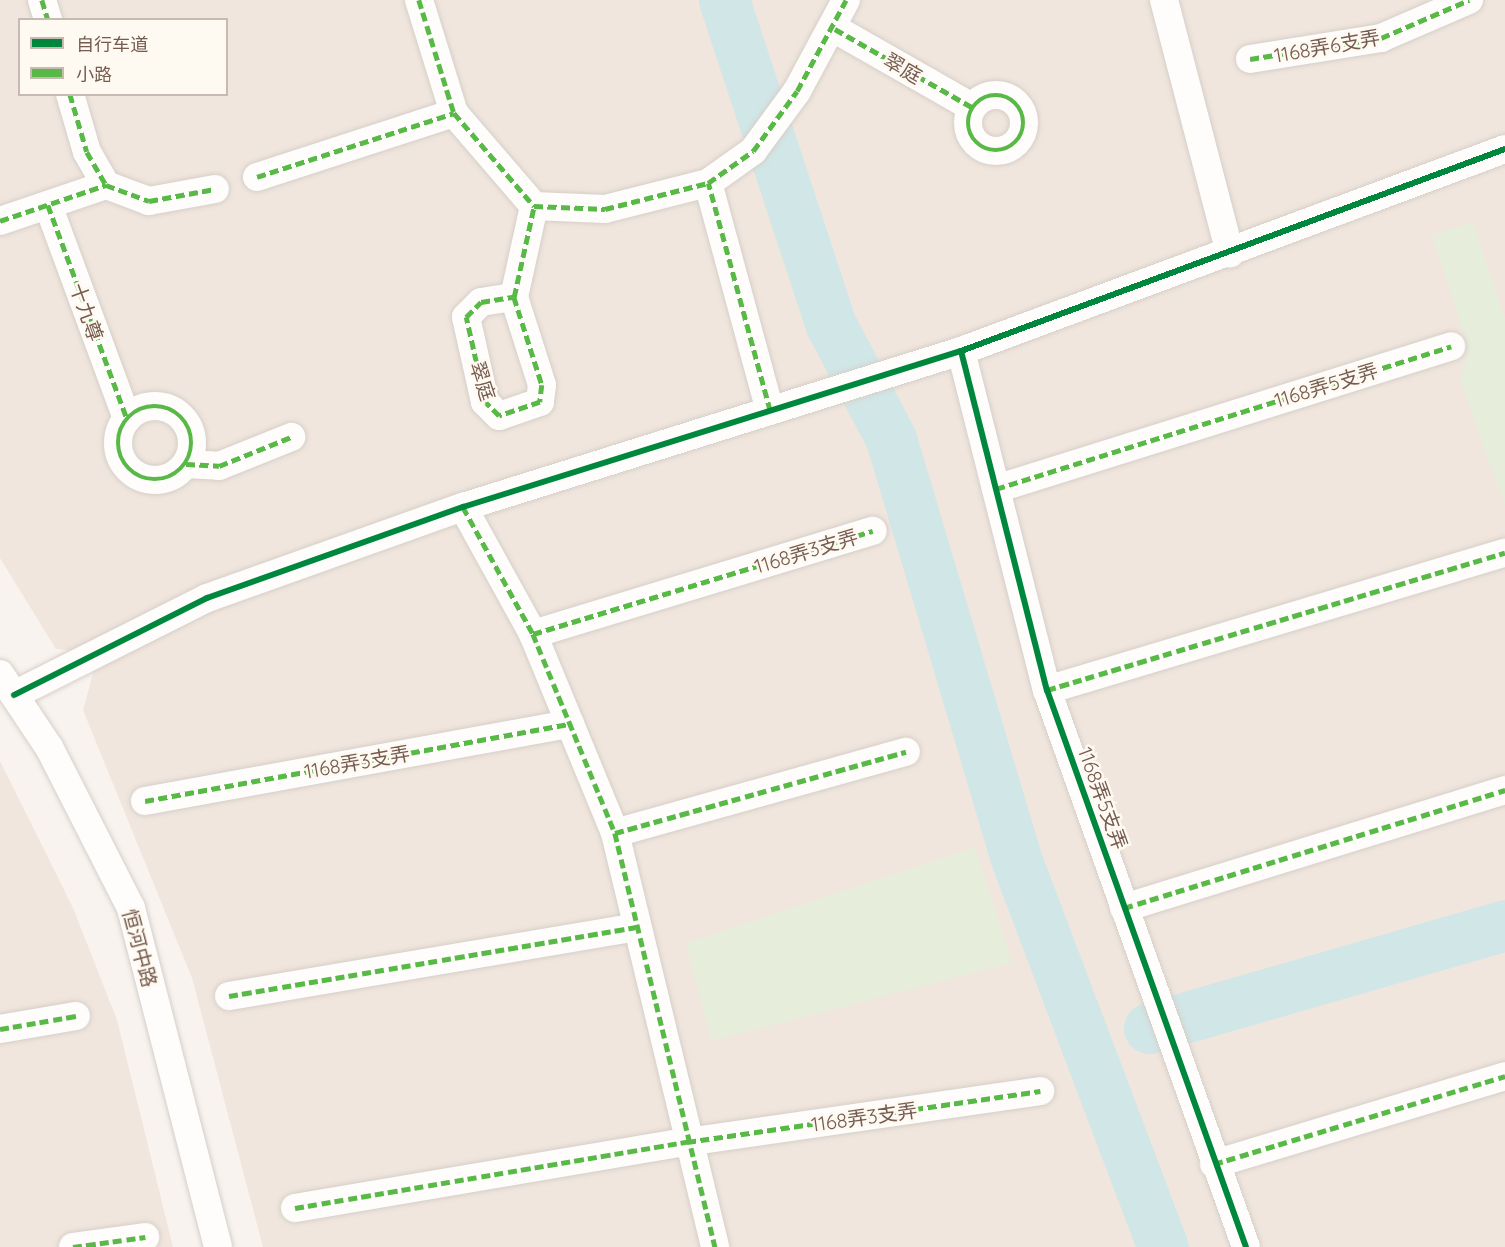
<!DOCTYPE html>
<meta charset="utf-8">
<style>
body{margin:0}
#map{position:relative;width:1505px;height:1247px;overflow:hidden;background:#f8f3ee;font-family:Quicksand,"Noto Sans SC",sans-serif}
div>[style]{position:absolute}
.residential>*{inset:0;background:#f0e6dd}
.green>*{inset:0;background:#e6edda}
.river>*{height:51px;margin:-25.5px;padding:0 25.5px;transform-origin:25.5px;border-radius:25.5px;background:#d1e6e7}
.roads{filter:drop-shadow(0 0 2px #d5cfc9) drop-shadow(0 0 2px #d5cfc9)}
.minor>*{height:28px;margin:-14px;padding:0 14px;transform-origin:14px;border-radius:14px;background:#fefdfc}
.minor>.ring{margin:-14px;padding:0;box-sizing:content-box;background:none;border:28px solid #fefdfc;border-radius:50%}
.quiet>*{height:4.5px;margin-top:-2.25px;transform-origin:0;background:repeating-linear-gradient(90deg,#58b947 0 9px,transparent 0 13.5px)}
.quiet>.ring{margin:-2.25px;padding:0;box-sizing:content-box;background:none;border:4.5px solid #58b947;border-radius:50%}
.cycleway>*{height:6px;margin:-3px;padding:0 3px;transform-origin:3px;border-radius:3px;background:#00873e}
span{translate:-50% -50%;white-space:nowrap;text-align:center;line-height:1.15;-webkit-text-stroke:5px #fef9f1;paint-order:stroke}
.street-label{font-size:20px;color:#755b50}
.legend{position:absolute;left:18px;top:18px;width:210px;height:78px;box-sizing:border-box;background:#fef9f1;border:2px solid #c7bab1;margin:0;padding:8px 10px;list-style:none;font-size:18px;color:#755b50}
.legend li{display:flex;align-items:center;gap:12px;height:30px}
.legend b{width:30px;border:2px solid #c7bab1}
</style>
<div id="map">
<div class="residential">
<div style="clip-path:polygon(evenodd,0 0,1505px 0,1505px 1247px,263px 1247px,192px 978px,83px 710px,99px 652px,56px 649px,0 558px,0 0,20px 20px,226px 20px,226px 94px,20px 94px,20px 20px)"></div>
<div style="clip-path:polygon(0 761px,73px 908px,117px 1020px,173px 1247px,0 1247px)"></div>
</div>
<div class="green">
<div style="clip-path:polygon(1473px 222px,1505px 319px,1505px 506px,1460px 379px,1469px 350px,1432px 235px)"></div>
<div style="clip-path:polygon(975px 847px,1012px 963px,711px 1041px,686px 943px)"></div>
</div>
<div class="river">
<div style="left:724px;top:0;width:342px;rotate:71.8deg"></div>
<div style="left:831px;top:325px;width:129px;rotate:62.2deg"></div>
<div style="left:891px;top:439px;width:435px;rotate:73.4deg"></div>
<div style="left:1015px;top:856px;width:418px;rotate:69.3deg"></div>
<div style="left:1149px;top:1028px;width:371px;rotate:-16.1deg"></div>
</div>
<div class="roads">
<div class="minor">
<div style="left:42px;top:0;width:21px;rotate:73deg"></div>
<div style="left:419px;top:0;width:118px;rotate:72.8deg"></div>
<div style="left:454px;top:113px;width:123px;rotate:49.3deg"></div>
<div style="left:534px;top:206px;width:71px;rotate:2.4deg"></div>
<div style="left:605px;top:209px;width:106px;rotate:-14.2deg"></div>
<div style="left:1164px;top:0;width:262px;rotate:75.4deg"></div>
<div style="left:835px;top:29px;width:158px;rotate:29.7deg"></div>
<div style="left:1250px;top:59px;width:133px;rotate:-9.1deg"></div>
<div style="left:1381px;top:38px;width:96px;rotate:-23.4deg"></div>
<div style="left:70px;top:94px;width:60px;rotate:73.7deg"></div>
<div style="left:87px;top:152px;width:38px;rotate:60deg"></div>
<div style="left:106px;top:185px;width:46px;rotate:20.4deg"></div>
<div style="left:149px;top:201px;width:67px;rotate:-10.3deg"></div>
<div class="ring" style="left:968px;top:95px;width:28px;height:28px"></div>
<div style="left:257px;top:177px;width:207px;rotate:-18deg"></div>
<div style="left:48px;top:205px;width:228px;rotate:69.7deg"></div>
<div style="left:0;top:221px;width:112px;rotate:-18.8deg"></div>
<div style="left:514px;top:297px;width:92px;rotate:72.3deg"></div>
<div style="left:542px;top:385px;width:17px;rotate:97deg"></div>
<div style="left:540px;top:402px;width:43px;rotate:161.1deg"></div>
<div style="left:499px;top:416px;width:20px;rotate:-135deg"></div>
<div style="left:485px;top:402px;width:87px;rotate:-102.6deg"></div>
<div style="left:466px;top:317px;width:21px;rotate:-45deg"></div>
<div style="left:481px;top:302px;width:33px;rotate:-9deg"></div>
<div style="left:514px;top:297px;width:93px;rotate:-77.6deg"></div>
<div style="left:961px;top:351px;width:350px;rotate:75.8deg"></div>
<div style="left:1047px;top:690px;width:591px;rotate:70.34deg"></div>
<div class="ring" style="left:118px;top:406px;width:46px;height:46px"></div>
<div style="left:770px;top:411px;width:236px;rotate:-105.2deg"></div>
<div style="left:708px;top:183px;width:55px;rotate:-35.4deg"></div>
<div style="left:753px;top:151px;width:74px;rotate:-53.7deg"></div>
<div style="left:797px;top:91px;width:103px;rotate:-61.7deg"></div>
<div style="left:186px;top:464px;width:33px;rotate:3deg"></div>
<div style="left:219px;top:466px;width:78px;rotate:-21.9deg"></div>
<div style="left:996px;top:489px;width:477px;rotate:-17.4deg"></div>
<div style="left:463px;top:507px;width:145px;rotate:61.1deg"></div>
<div style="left:533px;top:634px;width:215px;rotate:67.6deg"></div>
<div style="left:615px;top:833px;width:426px;rotate:76.4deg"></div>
<div style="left:533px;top:634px;width:355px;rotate:-16.9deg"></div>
<div style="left:0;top:674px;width:90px;rotate:56.3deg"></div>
<div style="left:50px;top:749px;width:178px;rotate:63deg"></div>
<div style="left:131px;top:908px;width:350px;rotate:75.6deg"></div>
<div style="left:1047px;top:690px;width:478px;rotate:-16.7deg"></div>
<div style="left:14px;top:695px;width:216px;rotate:-26.7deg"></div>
<div style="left:207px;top:598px;width:272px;rotate:-19.6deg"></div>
<div style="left:463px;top:507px;width:522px;rotate:-17.39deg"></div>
<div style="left:961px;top:351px;width:580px;rotate:-20.37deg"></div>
<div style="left:145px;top:801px;width:432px;rotate:-10.3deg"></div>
<div style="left:615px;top:833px;width:302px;rotate:-15.6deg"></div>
<div style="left:1124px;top:908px;width:399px;rotate:-17.2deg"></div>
<div style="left:229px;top:996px;width:412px;rotate:-9.6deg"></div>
<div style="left:0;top:1029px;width:77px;rotate:-9.7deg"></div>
<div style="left:1214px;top:1164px;width:304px;rotate:-16.8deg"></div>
<div style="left:295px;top:1208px;width:398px;rotate:-9.6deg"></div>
<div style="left:687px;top:1142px;width:357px;rotate:-8.2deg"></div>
<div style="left:73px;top:1247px;width:73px;rotate:-7.9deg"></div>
</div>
</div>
<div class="quiet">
<div style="left:42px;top:0;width:21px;rotate:73deg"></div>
<div style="left:419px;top:0;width:118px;rotate:72.8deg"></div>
<div style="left:454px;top:113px;width:123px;rotate:49.3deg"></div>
<div style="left:534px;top:206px;width:71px;rotate:2.4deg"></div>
<div style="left:605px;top:209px;width:106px;rotate:-14.2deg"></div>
<div style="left:835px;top:29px;width:158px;rotate:29.7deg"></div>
<div style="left:1250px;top:59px;width:133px;rotate:-9.1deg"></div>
<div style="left:1381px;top:38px;width:96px;rotate:-23.4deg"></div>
<div style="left:70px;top:94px;width:60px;rotate:73.7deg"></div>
<div style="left:87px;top:152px;width:38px;rotate:60deg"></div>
<div style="left:106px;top:185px;width:46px;rotate:20.4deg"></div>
<div style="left:149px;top:201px;width:67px;rotate:-10.3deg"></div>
<div class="ring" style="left:968px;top:95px;width:51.5px;height:51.5px"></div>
<div style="left:257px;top:177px;width:207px;rotate:-18deg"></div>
<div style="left:48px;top:205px;width:228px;rotate:69.7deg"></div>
<div style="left:0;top:221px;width:112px;rotate:-18.8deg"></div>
<div style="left:514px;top:297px;width:92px;rotate:72.3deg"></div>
<div style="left:542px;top:385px;width:17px;rotate:97deg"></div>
<div style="left:540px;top:402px;width:43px;rotate:161.1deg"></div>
<div style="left:499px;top:416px;width:20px;rotate:-135deg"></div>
<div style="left:485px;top:402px;width:87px;rotate:-102.6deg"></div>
<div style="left:466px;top:317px;width:21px;rotate:-45deg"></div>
<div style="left:481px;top:302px;width:33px;rotate:-9deg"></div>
<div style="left:514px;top:297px;width:93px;rotate:-77.6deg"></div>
<div class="ring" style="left:118px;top:406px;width:69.5px;height:69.5px"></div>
<div style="left:770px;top:411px;width:236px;rotate:-105.2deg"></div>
<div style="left:708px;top:183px;width:55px;rotate:-35.4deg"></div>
<div style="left:753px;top:151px;width:74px;rotate:-53.7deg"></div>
<div style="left:797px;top:91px;width:103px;rotate:-61.7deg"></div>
<div style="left:186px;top:464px;width:33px;rotate:3deg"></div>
<div style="left:219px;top:466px;width:78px;rotate:-21.9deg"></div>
<div style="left:996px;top:489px;width:477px;rotate:-17.4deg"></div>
<div style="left:463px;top:507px;width:145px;rotate:61.1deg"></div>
<div style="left:533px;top:634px;width:215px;rotate:67.6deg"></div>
<div style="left:615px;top:833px;width:426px;rotate:76.4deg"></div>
<div style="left:533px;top:634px;width:355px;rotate:-16.9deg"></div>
<div style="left:1047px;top:690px;width:478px;rotate:-16.7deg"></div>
<div style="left:145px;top:801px;width:432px;rotate:-10.3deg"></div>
<div style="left:615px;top:833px;width:302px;rotate:-15.6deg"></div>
<div style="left:1124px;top:908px;width:399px;rotate:-17.2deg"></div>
<div style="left:229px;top:996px;width:412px;rotate:-9.6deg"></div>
<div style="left:0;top:1029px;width:77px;rotate:-9.7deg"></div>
<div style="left:1214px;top:1164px;width:304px;rotate:-16.8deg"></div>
<div style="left:295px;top:1208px;width:398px;rotate:-9.6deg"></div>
<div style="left:687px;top:1142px;width:357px;rotate:-8.2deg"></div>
<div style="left:73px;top:1247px;width:73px;rotate:-7.9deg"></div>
</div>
<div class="cycleway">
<div style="left:961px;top:351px;width:350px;rotate:75.8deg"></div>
<div style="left:1047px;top:690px;width:591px;rotate:70.34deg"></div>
<div style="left:14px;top:695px;width:216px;rotate:-26.7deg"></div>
<div style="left:207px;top:598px;width:272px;rotate:-19.6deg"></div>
<div style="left:463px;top:507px;width:522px;rotate:-17.39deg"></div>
<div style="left:961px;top:351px;width:580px;rotate:-20.37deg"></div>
</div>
<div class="street-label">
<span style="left:1327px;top:46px;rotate:-10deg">1168弄6支弄</span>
<span style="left:903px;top:68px;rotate:30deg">翠庭</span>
<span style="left:87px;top:312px;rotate:70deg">十九尊</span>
<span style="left:483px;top:381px;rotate:72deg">翠庭</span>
<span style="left:1326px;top:385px;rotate:-17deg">1168弄5支弄</span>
<span style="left:806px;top:551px;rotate:-17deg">1168弄3支弄</span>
<span style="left:357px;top:762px;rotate:-10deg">1168弄3支弄</span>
<span style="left:1103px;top:798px;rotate:70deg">1168弄5支弄</span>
<span style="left:140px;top:948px;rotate:75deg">恒河中路</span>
<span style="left:864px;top:1117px;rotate:-8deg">1168弄3支弄</span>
</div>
<ul class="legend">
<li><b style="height:8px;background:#00873e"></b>自行车道</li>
<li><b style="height:8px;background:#58b947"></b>小路</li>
</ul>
</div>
